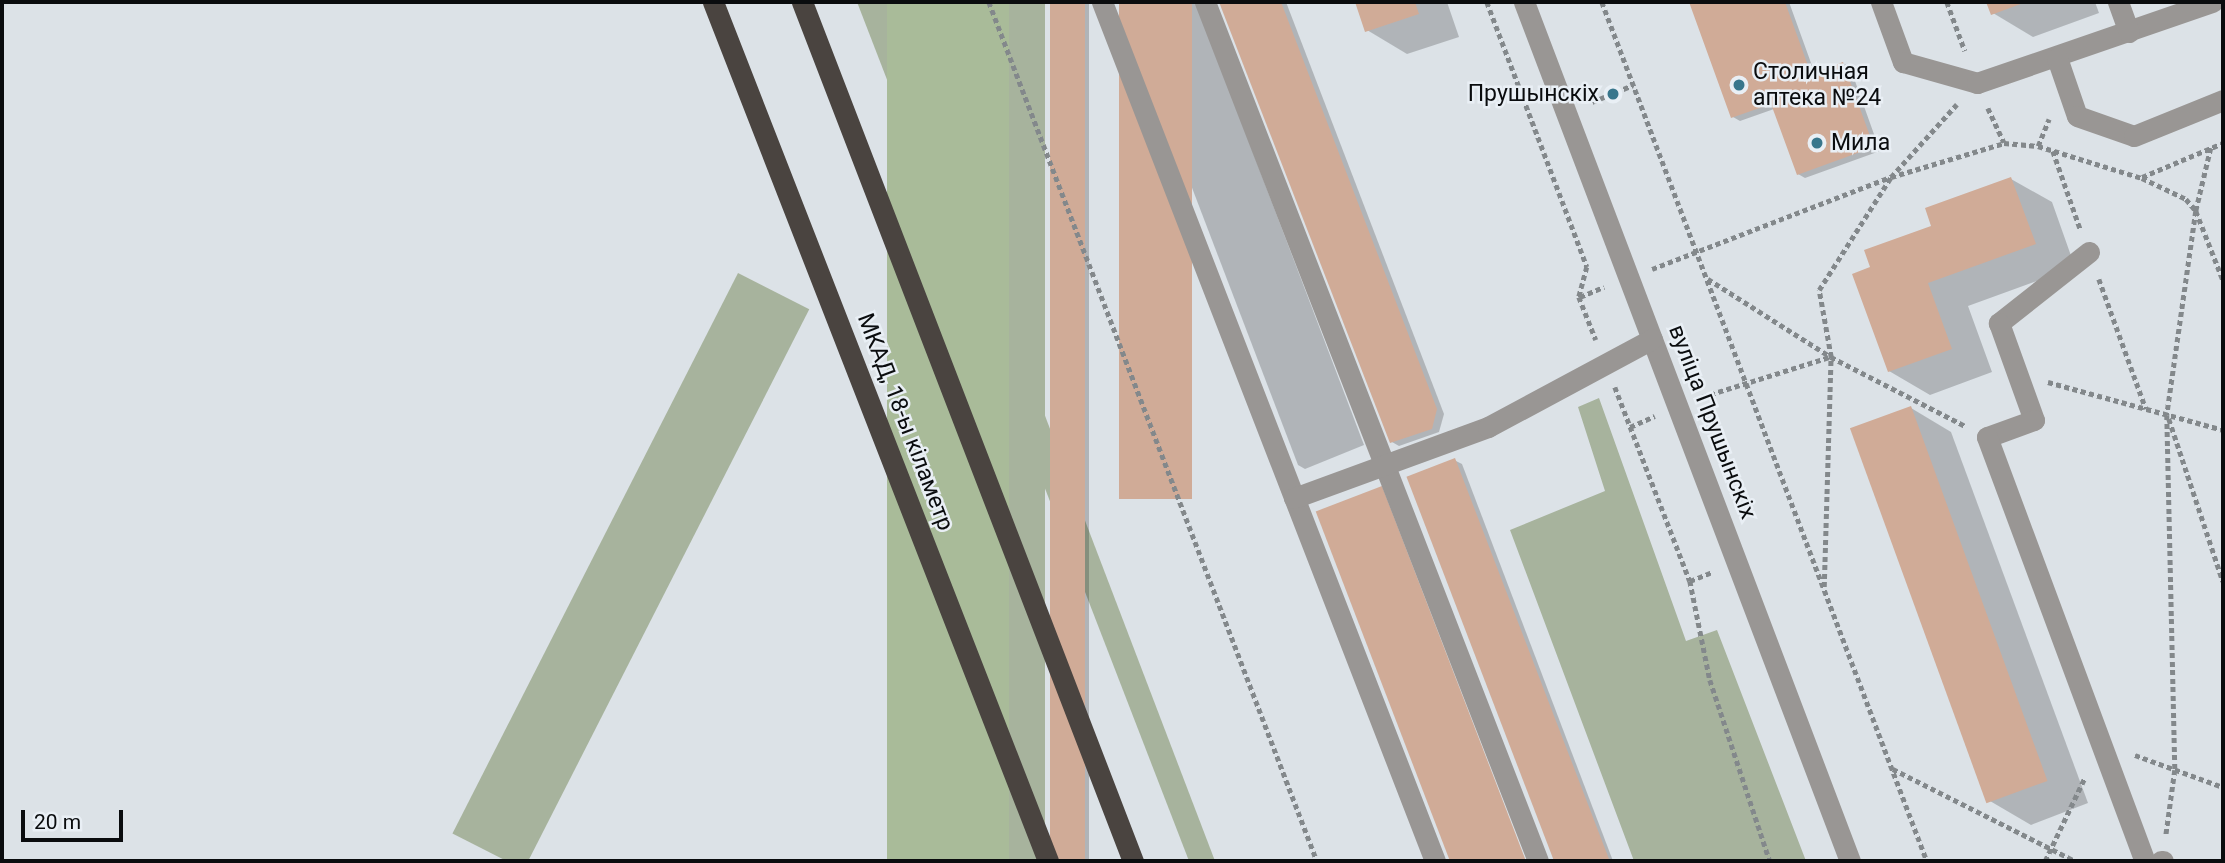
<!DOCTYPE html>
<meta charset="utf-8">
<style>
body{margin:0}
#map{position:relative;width:2225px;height:863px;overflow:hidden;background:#dce2e7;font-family:Roboto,sans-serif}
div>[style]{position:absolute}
.green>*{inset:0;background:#a7b39d;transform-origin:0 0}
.forest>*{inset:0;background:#a9bb99;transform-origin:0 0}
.shadow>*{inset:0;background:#0003;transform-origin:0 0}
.building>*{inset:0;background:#d0ab97;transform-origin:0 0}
.path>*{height:4.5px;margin-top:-2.25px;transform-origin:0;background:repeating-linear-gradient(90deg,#83888b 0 5px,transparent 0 8.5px)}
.minor>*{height:21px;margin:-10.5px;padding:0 10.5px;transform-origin:10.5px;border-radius:10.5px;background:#999694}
.highway>*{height:21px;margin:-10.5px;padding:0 10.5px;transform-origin:10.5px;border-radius:10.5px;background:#4a4440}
.dots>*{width:19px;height:19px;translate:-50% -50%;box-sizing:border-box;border:4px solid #e9eff5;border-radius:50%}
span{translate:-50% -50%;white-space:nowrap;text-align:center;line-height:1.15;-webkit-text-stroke:5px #e9eff5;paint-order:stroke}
.poi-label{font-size:23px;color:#0a0c0e}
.left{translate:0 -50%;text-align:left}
.right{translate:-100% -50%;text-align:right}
.street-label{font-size:23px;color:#0a0c0e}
.frame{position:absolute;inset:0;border:4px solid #0a0c0e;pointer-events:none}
.scale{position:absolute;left:21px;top:810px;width:102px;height:32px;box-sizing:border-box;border:4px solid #0a0c0e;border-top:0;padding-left:9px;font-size:21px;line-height:24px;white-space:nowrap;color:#0a0c0e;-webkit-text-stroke:5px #e9eff5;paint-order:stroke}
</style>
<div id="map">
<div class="green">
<div style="clip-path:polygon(857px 2px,887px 2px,1215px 861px,1189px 861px)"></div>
<div style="left:1009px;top:2px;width:36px;height:918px"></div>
<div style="left:738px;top:273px;width:80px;height:629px;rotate:27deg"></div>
<div style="clip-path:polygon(1599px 398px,1686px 641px,1717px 630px,1806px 861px,1634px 861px,1510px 530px,1605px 491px,1578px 407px)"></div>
</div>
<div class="forest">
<div style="left:887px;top:2px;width:122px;height:919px"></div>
</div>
<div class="shadow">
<div style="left:1052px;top:2px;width:37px;height:919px"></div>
<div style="clip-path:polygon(1121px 2px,1196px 2px,1364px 445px,1305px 469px,1298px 465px)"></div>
<div style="clip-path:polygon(1221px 2px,1286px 2px,1444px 414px,1439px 432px,1399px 446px,1392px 442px)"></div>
<div style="clip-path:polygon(1357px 2px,1447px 2px,1459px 37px,1407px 54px,1367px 30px)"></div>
<div style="clip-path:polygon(1691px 2px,1789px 2px,1815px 74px,1843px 63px,1850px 67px,1880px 151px,1805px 178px,1798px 174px,1774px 109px,1740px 121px,1733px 117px)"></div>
<div style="clip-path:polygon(1988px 2px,2095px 2px,2099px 13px,2033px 37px,1993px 13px)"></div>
<div style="clip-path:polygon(2011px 179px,2052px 202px,2075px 267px,1968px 306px,1992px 372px,1930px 395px,1889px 371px,1872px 268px)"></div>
<div style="clip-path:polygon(1911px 408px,1951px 432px,2088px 803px,2031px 825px,1990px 801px)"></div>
<div style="clip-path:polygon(1454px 460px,1462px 464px,1613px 861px,1555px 861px,1410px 478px)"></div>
</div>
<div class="building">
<div style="left:1050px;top:2px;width:35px;height:919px"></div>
<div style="left:1119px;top:2px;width:73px;height:497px"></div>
<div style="clip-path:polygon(1219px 2px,1281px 2px,1437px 409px,1432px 429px,1390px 443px)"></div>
<div style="clip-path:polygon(1355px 2px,1415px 2px,1419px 14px,1365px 32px)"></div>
<div style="clip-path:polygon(1689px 2px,1785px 2px,1811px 74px,1843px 62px,1874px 147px,1797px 175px,1771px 104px,1731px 118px)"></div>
<div style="clip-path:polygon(1986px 2px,2026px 2px,1991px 15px)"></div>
<div style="clip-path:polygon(2011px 177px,2036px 244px,1928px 283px,1952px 349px,1888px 372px,1852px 274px,1870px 267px,1864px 250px,1931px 226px,1925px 208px)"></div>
<div style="left:1911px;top:406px;width:399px;height:65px;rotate:70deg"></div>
<div style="left:1455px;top:458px;width:431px;height:52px;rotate:69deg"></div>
<div style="left:1382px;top:486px;width:402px;height:71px;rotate:69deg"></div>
</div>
<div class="path">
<div style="left:989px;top:2px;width:919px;rotate:69.1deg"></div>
<div style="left:1487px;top:2px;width:283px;rotate:69.3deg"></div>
<div style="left:1587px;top:267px;width:31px;rotate:105deg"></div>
<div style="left:1579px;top:297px;width:46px;rotate:68.4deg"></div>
<div style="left:1602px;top:2px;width:918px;rotate:69.28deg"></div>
<div style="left:1947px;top:2px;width:52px;rotate:69.8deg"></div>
<div style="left:1592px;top:102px;width:44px;rotate:-22.5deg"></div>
<div style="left:1988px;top:108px;width:38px;rotate:65deg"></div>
<div style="left:2004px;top:143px;width:34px;rotate:5deg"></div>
<div style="left:2038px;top:146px;width:109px;rotate:17.1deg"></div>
<div style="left:2142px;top:178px;width:49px;rotate:25.5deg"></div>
<div style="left:2186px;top:199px;width:16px;rotate:50deg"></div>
<div style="left:2196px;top:211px;width:206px;rotate:98.1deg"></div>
<div style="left:2167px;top:415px;width:355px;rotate:88.7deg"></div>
<div style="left:2175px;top:770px;width:67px;rotate:97.8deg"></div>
<div style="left:2038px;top:146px;width:29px;rotate:-68deg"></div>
<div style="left:2211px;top:148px;width:65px;rotate:103.4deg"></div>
<div style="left:2196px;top:211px;width:74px;rotate:68.6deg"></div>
<div style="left:2053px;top:151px;width:82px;rotate:70.7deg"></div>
<div style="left:2142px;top:177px;width:88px;rotate:-22.8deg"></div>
<div style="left:1652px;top:269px;width:256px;rotate:-21.1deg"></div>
<div style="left:1891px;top:177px;width:118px;rotate:-16.7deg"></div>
<div style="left:1708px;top:279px;width:146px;rotate:32.4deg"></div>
<div style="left:1831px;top:357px;width:151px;rotate:27.2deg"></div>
<div style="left:2099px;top:279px;width:138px;rotate:70.1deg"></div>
<div style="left:1580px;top:297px;width:26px;rotate:-23deg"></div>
<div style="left:2048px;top:382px;width:181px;rotate:15.3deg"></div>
<div style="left:1615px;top:387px;width:208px;rotate:68.9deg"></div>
<div style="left:1690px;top:581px;width:101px;rotate:78.6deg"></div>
<div style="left:1710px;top:680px;width:191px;rotate:71.7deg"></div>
<div style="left:1702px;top:397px;width:134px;rotate:-17.4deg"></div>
<div style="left:2169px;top:419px;width:171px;rotate:71.6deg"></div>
<div style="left:1630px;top:427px;width:27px;rotate:-24deg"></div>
<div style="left:1690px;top:581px;width:24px;rotate:-22deg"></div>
<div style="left:1824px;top:587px;width:230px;rotate:-88.3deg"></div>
<div style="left:1831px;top:357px;width:68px;rotate:-100.2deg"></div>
<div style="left:1819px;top:290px;width:134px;rotate:-57.5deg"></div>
<div style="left:1891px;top:177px;width:98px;rotate:-47.9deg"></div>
<div style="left:2135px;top:755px;width:94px;rotate:20deg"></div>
<div style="left:1893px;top:769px;width:204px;rotate:26.8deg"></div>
<div style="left:2045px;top:861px;width:93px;rotate:-64.5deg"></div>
</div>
<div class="minor">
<div style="left:1102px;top:2px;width:921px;rotate:68.81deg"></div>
<div style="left:1205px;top:2px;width:921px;rotate:68.81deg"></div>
<div style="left:1524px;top:2px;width:919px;rotate:69.22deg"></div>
<div style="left:1881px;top:2px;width:64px;rotate:69.9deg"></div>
<div style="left:1903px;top:62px;width:77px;rotate:15.8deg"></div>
<div style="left:1977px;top:83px;width:249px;rotate:-19deg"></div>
<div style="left:2118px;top:2px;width:32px;rotate:70deg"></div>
<div style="left:2057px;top:58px;width:61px;rotate:71deg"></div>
<div style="left:2077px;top:116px;width:60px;rotate:19.3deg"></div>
<div style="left:2134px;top:136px;width:96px;rotate:-22deg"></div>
<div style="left:2089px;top:252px;width:115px;rotate:141.7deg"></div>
<div style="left:1999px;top:323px;width:103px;rotate:70.2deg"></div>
<div style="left:2034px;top:420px;width:50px;rotate:160.1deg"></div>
<div style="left:1987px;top:437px;width:452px;rotate:69.6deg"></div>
<div style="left:1294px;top:498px;width:207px;rotate:-20.1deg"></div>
<div style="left:1488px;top:427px;width:186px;rotate:-28.2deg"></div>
<div style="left:2161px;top:861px;width:2px"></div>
</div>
<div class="highway">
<div style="left:713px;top:2px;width:922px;rotate:68.69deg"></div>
<div style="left:802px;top:2px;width:921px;rotate:68.93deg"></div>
</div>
<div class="dots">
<div style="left:1739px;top:85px;background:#38768c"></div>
<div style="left:1613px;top:94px;background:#38768c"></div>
<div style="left:1817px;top:143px;background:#38768c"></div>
</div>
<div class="poi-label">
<span class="left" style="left:1753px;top:85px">Столичная<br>аптека №24</span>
<span class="right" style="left:1599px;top:94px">Прушынскіх</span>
<span class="left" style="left:1831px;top:143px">Мила</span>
</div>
<div class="street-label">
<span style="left:905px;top:422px;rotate:69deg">МКАД, 18-ы кіламетр</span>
<span style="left:1712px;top:422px;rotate:69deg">вуліца Прушынскіх</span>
</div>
<div class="frame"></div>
<div class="scale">20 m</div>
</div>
